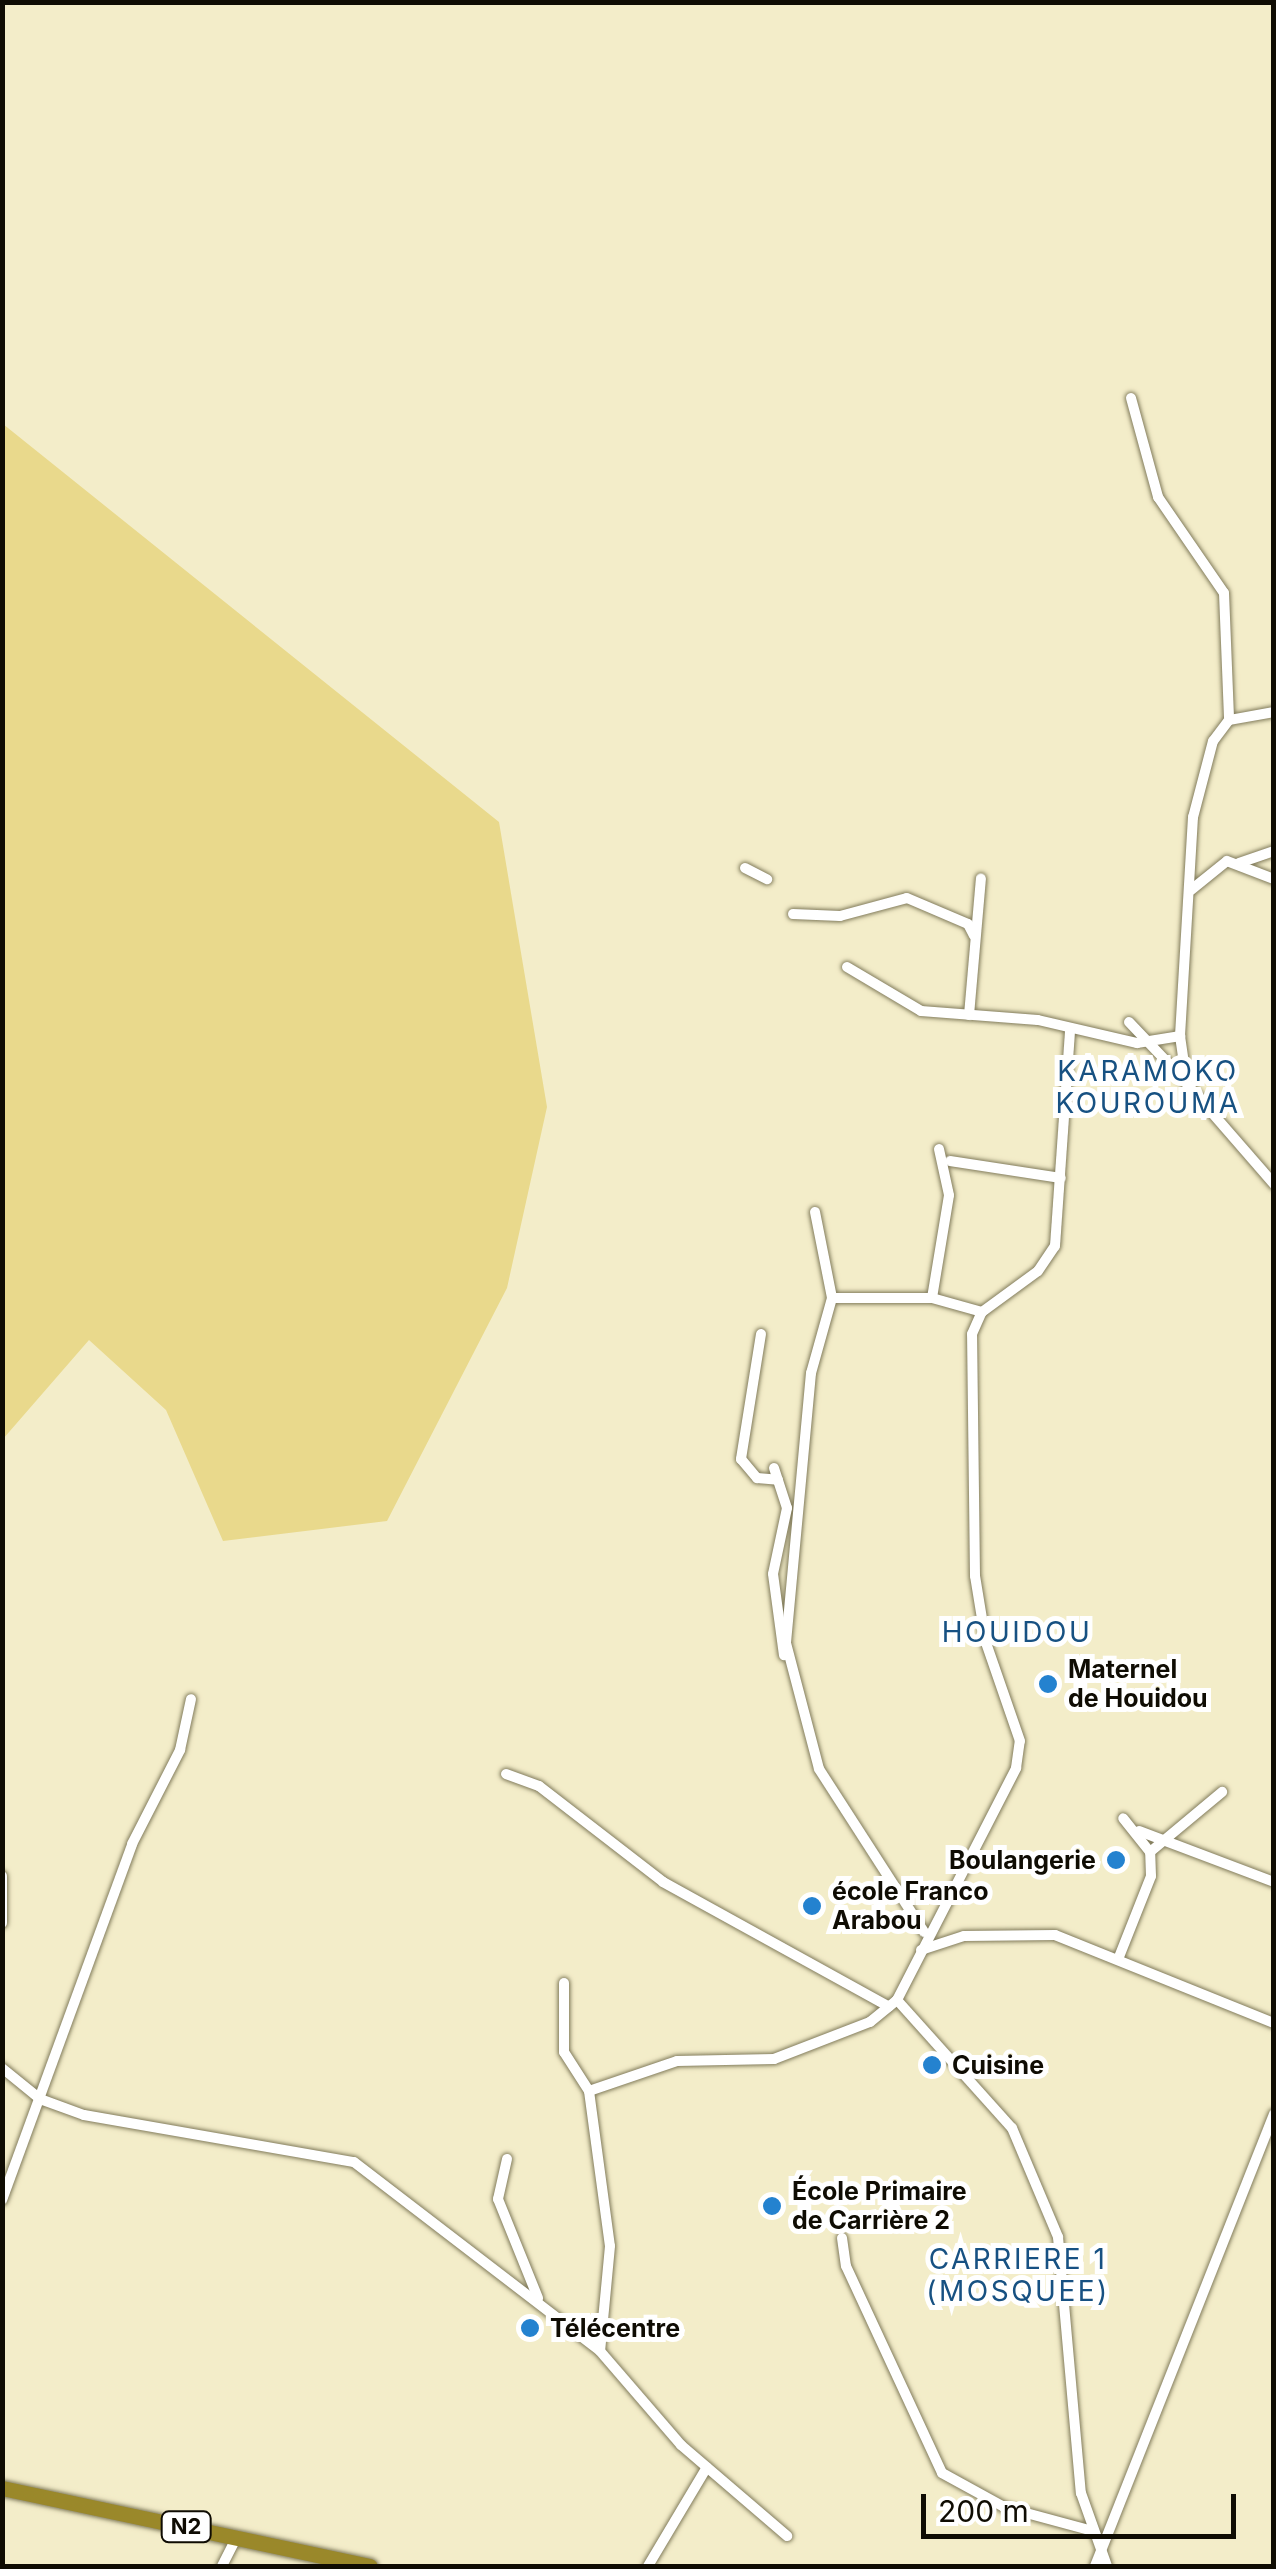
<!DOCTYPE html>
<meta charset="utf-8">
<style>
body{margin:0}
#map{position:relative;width:1276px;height:2569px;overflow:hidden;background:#f3edc9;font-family:Inter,sans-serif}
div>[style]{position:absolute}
.green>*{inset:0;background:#e9d98c}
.roads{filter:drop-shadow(0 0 2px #827c5c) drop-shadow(0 0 2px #827c5c)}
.minor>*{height:10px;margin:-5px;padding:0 5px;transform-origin:5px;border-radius:5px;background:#fff}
.highway>*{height:15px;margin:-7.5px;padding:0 7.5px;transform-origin:7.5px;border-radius:7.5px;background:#9a882a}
.dots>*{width:28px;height:28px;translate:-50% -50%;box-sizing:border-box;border:5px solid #fff;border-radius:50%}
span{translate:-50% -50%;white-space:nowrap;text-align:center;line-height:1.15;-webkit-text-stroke:10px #fff;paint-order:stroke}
.shield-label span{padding:2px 8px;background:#fff;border:2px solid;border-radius:8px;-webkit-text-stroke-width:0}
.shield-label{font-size:22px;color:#0f0c03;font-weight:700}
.poi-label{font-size:25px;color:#0f0c03;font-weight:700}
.left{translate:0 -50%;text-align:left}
.right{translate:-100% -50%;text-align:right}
.neighbourhood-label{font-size:28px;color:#175182;letter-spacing:2.5px}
.frame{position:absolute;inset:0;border:5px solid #0f0c03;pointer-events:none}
.scale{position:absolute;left:921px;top:2494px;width:315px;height:45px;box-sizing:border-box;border:5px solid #0f0c03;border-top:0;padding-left:12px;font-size:30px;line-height:35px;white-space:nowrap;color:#0f0c03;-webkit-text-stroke:8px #fff;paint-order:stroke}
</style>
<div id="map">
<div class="green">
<div style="clip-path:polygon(3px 424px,499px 822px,547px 1107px,507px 1288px,387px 1521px,223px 1541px,166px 1410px,89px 1340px,3px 1439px)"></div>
</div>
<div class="roads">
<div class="minor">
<div style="left:1131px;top:398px;width:103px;rotate:74.7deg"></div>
<div style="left:1158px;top:497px;width:116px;rotate:55.5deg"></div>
<div style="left:1224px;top:593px;width:127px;rotate:87.7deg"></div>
<div style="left:1274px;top:712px;width:46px;rotate:169.9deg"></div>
<div style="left:1229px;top:720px;width:26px;rotate:127deg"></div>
<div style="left:1213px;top:741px;width:79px;rotate:104.7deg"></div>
<div style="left:1193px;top:817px;width:219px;rotate:93.4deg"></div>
<div style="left:1180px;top:1036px;width:49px;rotate:81.7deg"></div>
<div style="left:1187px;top:1084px;width:133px;rotate:49deg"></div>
<div style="left:1239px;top:863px;width:37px;rotate:-19deg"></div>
<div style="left:745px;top:868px;width:25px;rotate:27deg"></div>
<div style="left:1191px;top:890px;width:46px;rotate:-38.9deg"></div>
<div style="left:1227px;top:861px;width:50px;rotate:21deg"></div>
<div style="left:793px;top:914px;width:47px;rotate:2.4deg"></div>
<div style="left:840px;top:916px;width:69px;rotate:-15deg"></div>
<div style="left:907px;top:898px;width:66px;rotate:23.1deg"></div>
<div style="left:968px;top:924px;width:13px;rotate:63deg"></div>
<div style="left:847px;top:967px;width:86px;rotate:30.7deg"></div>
<div style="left:921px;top:1011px;width:117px;rotate:4.4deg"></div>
<div style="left:1038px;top:1020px;width:102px;rotate:13.1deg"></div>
<div style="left:1137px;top:1043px;width:44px;rotate:-9.2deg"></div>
<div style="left:969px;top:1015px;width:137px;rotate:-85deg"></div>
<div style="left:1129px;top:1022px;width:84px;rotate:46.4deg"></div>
<div style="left:950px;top:1161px;width:112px;rotate:8.7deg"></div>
<div style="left:815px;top:1212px;width:88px;rotate:78.8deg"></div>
<div style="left:832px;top:1298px;width:78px;rotate:105.6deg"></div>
<div style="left:811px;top:1373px;width:271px;rotate:95.3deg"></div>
<div style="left:786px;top:1643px;width:130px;rotate:75.3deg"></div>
<div style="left:819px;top:1769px;width:194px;rotate:57.2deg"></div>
<div style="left:832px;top:1298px;width:100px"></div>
<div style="left:932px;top:1298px;width:52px;rotate:15.6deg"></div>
<div style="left:932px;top:1298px;width:104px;rotate:-80.6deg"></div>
<div style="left:949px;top:1195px;width:47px;rotate:-102.3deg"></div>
<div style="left:761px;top:1334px;width:127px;rotate:99.1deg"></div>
<div style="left:741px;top:1459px;width:25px;rotate:50deg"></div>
<div style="left:757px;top:1478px;width:21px;rotate:5deg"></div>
<div style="left:774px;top:1468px;width:42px;rotate:72deg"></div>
<div style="left:787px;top:1508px;width:67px;rotate:102deg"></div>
<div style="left:773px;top:1574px;width:82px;rotate:82.3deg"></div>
<div style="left:506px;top:1774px;width:35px;rotate:20deg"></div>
<div style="left:539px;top:1786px;width:157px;rotate:37.7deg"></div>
<div style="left:663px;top:1882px;width:258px;rotate:28.9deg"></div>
<div style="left:1139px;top:1831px;width:144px;rotate:20.7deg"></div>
<div style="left:1150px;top:1852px;width:94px;rotate:-39.8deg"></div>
<div style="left:2px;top:1876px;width:47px;rotate:90deg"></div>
<div style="left:921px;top:1950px;width:45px;rotate:-18deg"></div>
<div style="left:964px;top:1936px;width:91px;rotate:-0.6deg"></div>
<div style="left:1055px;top:1935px;width:236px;rotate:21.9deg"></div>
<div style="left:1119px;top:1957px;width:87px;rotate:-68.4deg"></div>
<div style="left:1151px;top:1876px;width:24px;rotate:-92deg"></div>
<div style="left:1150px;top:1852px;width:43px;rotate:-128.5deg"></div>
<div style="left:564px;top:1983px;width:69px;rotate:90deg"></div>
<div style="left:564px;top:2052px;width:46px;rotate:57.3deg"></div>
<div style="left:589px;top:2091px;width:156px;rotate:82.3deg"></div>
<div style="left:610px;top:2246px;width:105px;rotate:95.4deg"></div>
<div style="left:897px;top:2000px;width:172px;rotate:48.1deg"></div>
<div style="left:1012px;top:2128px;width:118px;rotate:67.1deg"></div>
<div style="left:1058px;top:2237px;width:257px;rotate:84.9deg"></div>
<div style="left:1081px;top:2493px;width:77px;rotate:70.4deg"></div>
<div style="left:2px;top:2068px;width:49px;rotate:39.2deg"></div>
<div style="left:40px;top:2099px;width:47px;rotate:20deg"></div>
<div style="left:84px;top:2115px;width:274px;rotate:9.9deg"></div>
<div style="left:354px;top:2162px;width:310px;rotate:37.5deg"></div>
<div style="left:600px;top:2351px;width:124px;rotate:49.2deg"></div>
<div style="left:681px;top:2445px;width:140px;rotate:40.6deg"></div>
<div style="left:589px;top:2091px;width:93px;rotate:-18.8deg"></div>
<div style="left:677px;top:2061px;width:97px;rotate:-1.2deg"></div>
<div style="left:774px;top:2059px;width:103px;rotate:-21.1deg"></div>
<div style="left:870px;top:2022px;width:35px;rotate:-39deg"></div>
<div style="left:897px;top:2000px;width:261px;rotate:-62.8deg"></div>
<div style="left:1016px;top:1768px;width:27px;rotate:-82deg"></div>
<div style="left:1020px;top:1741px;width:104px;rotate:-109.1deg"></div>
<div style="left:986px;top:1643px;width:68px;rotate:-99.3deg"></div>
<div style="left:975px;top:1576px;width:242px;rotate:-90.7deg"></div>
<div style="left:972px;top:1334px;width:24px;rotate:-66deg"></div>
<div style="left:982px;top:1312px;width:69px;rotate:-36.2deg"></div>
<div style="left:1038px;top:1271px;width:30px;rotate:-56deg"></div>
<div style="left:1055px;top:1246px;width:218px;rotate:-86deg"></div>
<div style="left:507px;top:2159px;width:41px;rotate:102.7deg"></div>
<div style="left:498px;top:2199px;width:107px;rotate:68deg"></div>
<div style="left:2px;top:2200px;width:379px;rotate:-69.9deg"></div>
<div style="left:132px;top:1844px;width:106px;rotate:-62.9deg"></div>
<div style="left:180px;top:1750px;width:52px;rotate:-77.8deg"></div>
<div style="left:842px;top:2238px;width:28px;rotate:82deg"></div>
<div style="left:846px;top:2266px;width:228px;rotate:65.1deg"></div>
<div style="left:942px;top:2473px;width:71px;rotate:28.7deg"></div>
<div style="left:1004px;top:2507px;width:92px;rotate:15.1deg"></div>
<div style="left:222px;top:2566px;width:33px;rotate:-63deg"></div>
<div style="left:648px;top:2566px;width:115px;rotate:-59.2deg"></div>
<div style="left:1095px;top:2566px;width:486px;rotate:-68.4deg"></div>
</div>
<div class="highway">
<div style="left:2px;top:2488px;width:376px;rotate:12deg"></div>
</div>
</div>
<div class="dots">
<div style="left:1048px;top:1684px;background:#2482cf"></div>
<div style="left:1116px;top:1860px;background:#2482cf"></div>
<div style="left:812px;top:1906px;background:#2482cf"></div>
<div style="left:932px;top:2065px;background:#2482cf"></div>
<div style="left:772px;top:2206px;background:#2482cf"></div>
<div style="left:530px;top:2328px;background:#2482cf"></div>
</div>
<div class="shield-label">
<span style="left:186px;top:2527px">N2</span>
</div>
<div class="poi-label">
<span class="left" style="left:1068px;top:1684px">Maternel<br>de Houidou</span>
<span class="right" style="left:1096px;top:1860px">Boulangerie</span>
<span class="left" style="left:832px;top:1906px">école Franco<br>Arabou</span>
<span class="left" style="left:952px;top:2065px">Cuisine</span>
<span class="left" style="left:792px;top:2206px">École Primaire<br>de Carrière 2</span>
<span class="left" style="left:550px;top:2328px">Télécentre</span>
</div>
<div class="neighbourhood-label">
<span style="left:1148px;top:1087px">KARAMOKO<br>KOUROUMA</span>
<span style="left:1017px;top:1632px">HOUIDOU</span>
<span style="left:1018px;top:2275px">CARRIERE 1<br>(MOSQUEE)</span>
</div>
<div class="frame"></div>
<div class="scale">200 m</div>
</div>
